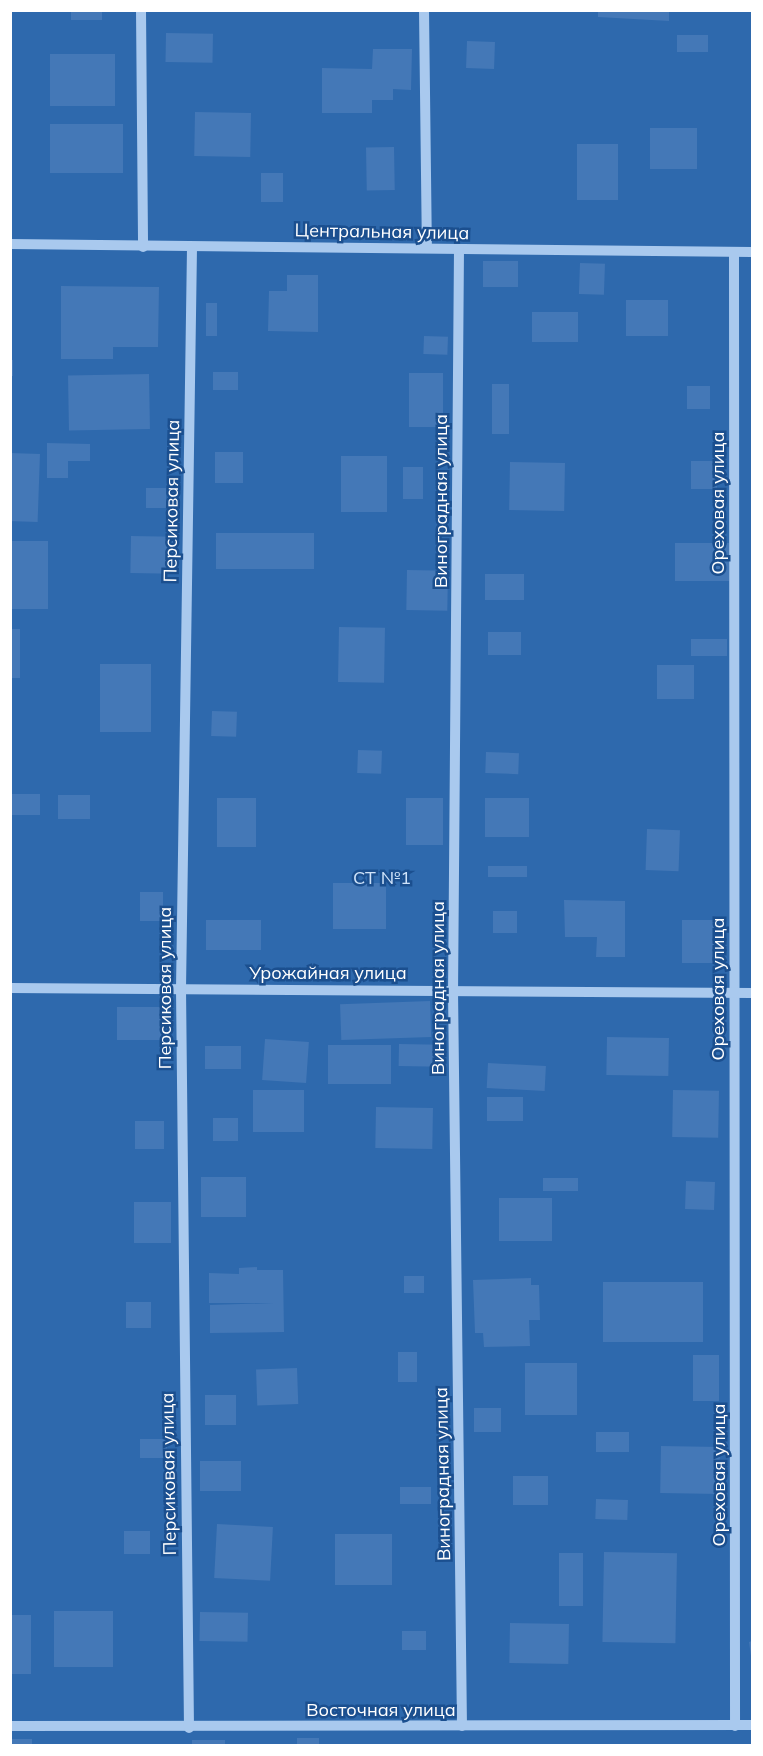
<!DOCTYPE html>
<meta charset="utf-8">
<style>
body{margin:0}
#map{position:relative;width:763px;height:1756px;overflow:hidden;background:#1b4f8f;font-family:Mulish,sans-serif}
div>[style]{position:absolute}
.green>*{inset:0;background:#2e69ad;transform-origin:0 0}
.building>*{inset:0;background:#4478b7;transform-origin:0 0}
.minor>*{height:10px;margin:-5px;padding:0 5px;transform-origin:5px;border-radius:5px;background:#a9c9ee}
span{translate:-50% -50%;white-space:nowrap;text-align:center;line-height:1.15;-webkit-text-stroke:5px #1b4f8f;paint-order:stroke}
.street-label{font-size:18px;color:#fff}
.park-label{font-size:18px;color:#cfe3fa}
.frame{position:absolute;inset:0;border:12px solid #fff;pointer-events:none}
</style>
<div id="map">
<div class="green">
<div style="left:11px;top:11px;width:741px;height:1734px"></div>
</div>
<div class="building">
<div style="left:71px;top:10px;width:31px;height:10px"></div>
<div style="clip-path:polygon(598px 10px,669px 10px,669px 21px,598px 17px)"></div>
<div style="left:166px;top:33px;width:47px;height:29px;rotate:1deg"></div>
<div style="left:677px;top:35px;width:31px;height:17px"></div>
<div style="left:467px;top:41px;width:28px;height:27px;rotate:2deg"></div>
<div style="clip-path:polygon(373px 49px,412px 49px,411px 90px,393px 89px,393px 100px,372px 100px,372px 113px,322px 113px,322px 68px,372px 69px)"></div>
<div style="left:50px;top:54px;width:65px;height:52px"></div>
<div style="left:195px;top:112px;width:56px;height:44px;rotate:1deg"></div>
<div style="left:50px;top:124px;width:73px;height:49px"></div>
<div style="left:650px;top:128px;width:47px;height:41px"></div>
<div style="left:577px;top:144px;width:41px;height:56px"></div>
<div style="left:394px;top:147px;width:43px;height:28px;rotate:89deg"></div>
<div style="left:261px;top:173px;width:22px;height:29px"></div>
<div style="left:483px;top:261px;width:35px;height:26px"></div>
<div style="left:580px;top:263px;width:25px;height:31px;rotate:2deg"></div>
<div style="clip-path:polygon(287px 275px,318px 275px,318px 332px,268px 331px,269px 291px,287px 291px)"></div>
<div style="clip-path:polygon(61px 286px,159px 287px,158px 347px,113px 347px,113px 359px,61px 359px)"></div>
<div style="left:626px;top:300px;width:42px;height:36px"></div>
<div style="left:206px;top:303px;width:11px;height:33px"></div>
<div style="left:532px;top:312px;width:46px;height:30px"></div>
<div style="left:424px;top:336px;width:24px;height:18px;rotate:2deg"></div>
<div style="left:10px;top:360px;width:3px;height:16px"></div>
<div style="left:213px;top:372px;width:25px;height:18px"></div>
<div style="left:409px;top:373px;width:34px;height:54px"></div>
<div style="left:149px;top:374px;width:55px;height:81px;rotate:89deg"></div>
<div style="left:492px;top:384px;width:17px;height:50px"></div>
<div style="left:687px;top:386px;width:23px;height:23px"></div>
<div style="clip-path:polygon(47px 443px,90px 444px,90px 461px,68px 461px,68px 478px,47px 478px)"></div>
<div style="left:215px;top:452px;width:28px;height:31px"></div>
<div style="left:10px;top:453px;width:30px;height:68px;rotate:2deg"></div>
<div style="left:341px;top:456px;width:46px;height:56px"></div>
<div style="left:691px;top:461px;width:26px;height:28px"></div>
<div style="left:510px;top:462px;width:55px;height:48px;rotate:1deg"></div>
<div style="left:403px;top:467px;width:20px;height:32px"></div>
<div style="left:146px;top:488px;width:20px;height:20px"></div>
<div style="left:216px;top:533px;width:98px;height:36px"></div>
<div style="left:131px;top:536px;width:43px;height:37px;rotate:1deg"></div>
<div style="left:10px;top:541px;width:38px;height:68px"></div>
<div style="left:675px;top:543px;width:54px;height:38px"></div>
<div style="left:407px;top:570px;width:41px;height:40px;rotate:1deg"></div>
<div style="left:485px;top:574px;width:39px;height:26px"></div>
<div style="left:339px;top:627px;width:46px;height:55px;rotate:1deg"></div>
<div style="left:10px;top:629px;width:10px;height:49px"></div>
<div style="left:488px;top:632px;width:33px;height:23px"></div>
<div style="left:691px;top:639px;width:36px;height:17px"></div>
<div style="left:100px;top:664px;width:51px;height:68px"></div>
<div style="left:657px;top:665px;width:37px;height:34px"></div>
<div style="left:212px;top:711px;width:25px;height:25px;rotate:2deg"></div>
<div style="left:358px;top:750px;width:24px;height:23px;rotate:2deg"></div>
<div style="left:486px;top:752px;width:33px;height:21px;rotate:2deg"></div>
<div style="left:10px;top:794px;width:30px;height:21px"></div>
<div style="left:58px;top:795px;width:32px;height:24px"></div>
<div style="left:217px;top:798px;width:39px;height:49px"></div>
<div style="left:406px;top:798px;width:37px;height:47px"></div>
<div style="left:485px;top:798px;width:44px;height:39px"></div>
<div style="left:647px;top:829px;width:33px;height:41px;rotate:2deg"></div>
<div style="left:488px;top:866px;width:39px;height:11px"></div>
<div style="left:333px;top:883px;width:53px;height:46px"></div>
<div style="left:140px;top:892px;width:23px;height:29px"></div>
<div style="clip-path:polygon(564px 900px,625px 901px,625px 957px,596px 957px,597px 937px,565px 937px)"></div>
<div style="left:493px;top:911px;width:24px;height:22px"></div>
<div style="left:206px;top:920px;width:55px;height:30px"></div>
<div style="left:682px;top:920px;width:41px;height:43px"></div>
<div style="left:430px;top:1001px;width:36px;height:90px;rotate:88deg"></div>
<div style="left:117px;top:1007px;width:49px;height:33px"></div>
<div style="left:607px;top:1037px;width:62px;height:38px;rotate:1deg"></div>
<div style="left:265px;top:1039px;width:44px;height:41px;rotate:4deg"></div>
<div style="left:399px;top:1044px;width:42px;height:22px;rotate:1deg"></div>
<div style="left:328px;top:1045px;width:63px;height:39px"></div>
<div style="left:205px;top:1046px;width:36px;height:23px"></div>
<div style="left:488px;top:1063px;width:58px;height:25px;rotate:3deg"></div>
<div style="left:253px;top:1090px;width:51px;height:42px"></div>
<div style="left:673px;top:1090px;width:46px;height:47px;rotate:1deg"></div>
<div style="left:487px;top:1097px;width:36px;height:24px"></div>
<div style="left:376px;top:1107px;width:57px;height:41px;rotate:1deg"></div>
<div style="left:213px;top:1118px;width:25px;height:23px"></div>
<div style="left:135px;top:1121px;width:29px;height:28px"></div>
<div style="left:201px;top:1177px;width:45px;height:40px"></div>
<div style="left:543px;top:1178px;width:35px;height:13px"></div>
<div style="left:686px;top:1181px;width:29px;height:28px;rotate:2deg"></div>
<div style="left:499px;top:1198px;width:53px;height:43px"></div>
<div style="left:134px;top:1202px;width:37px;height:41px"></div>
<div style="clip-path:polygon(257px 1267px,257px 1270px,283px 1270px,284px 1332px,210px 1333px,210px 1305px,274px 1303px,209px 1303px,209px 1273px,239px 1274px,239px 1268px)"></div>
<div style="left:404px;top:1276px;width:20px;height:17px"></div>
<div style="clip-path:polygon(531px 1278px,531px 1285px,539px 1285px,540px 1320px,529px 1320px,530px 1346px,484px 1347px,483px 1333px,475px 1333px,473px 1280px)"></div>
<div style="left:603px;top:1282px;width:100px;height:60px"></div>
<div style="left:126px;top:1302px;width:25px;height:26px"></div>
<div style="left:398px;top:1352px;width:19px;height:30px"></div>
<div style="left:693px;top:1355px;width:26px;height:46px"></div>
<div style="left:525px;top:1363px;width:52px;height:52px"></div>
<div style="left:297px;top:1368px;width:36px;height:41px;rotate:88deg"></div>
<div style="left:205px;top:1395px;width:31px;height:30px"></div>
<div style="left:474px;top:1408px;width:27px;height:24px"></div>
<div style="left:596px;top:1432px;width:33px;height:20px"></div>
<div style="left:140px;top:1439px;width:27px;height:19px"></div>
<div style="left:661px;top:1446px;width:59px;height:47px;rotate:1deg"></div>
<div style="left:200px;top:1461px;width:41px;height:30px"></div>
<div style="left:513px;top:1476px;width:35px;height:29px"></div>
<div style="left:400px;top:1487px;width:31px;height:17px"></div>
<div style="left:596px;top:1499px;width:32px;height:20px;rotate:2deg"></div>
<div style="left:217px;top:1524px;width:56px;height:54px;rotate:3deg"></div>
<div style="left:124px;top:1531px;width:26px;height:23px"></div>
<div style="left:335px;top:1534px;width:57px;height:51px"></div>
<div style="left:604px;top:1552px;width:73px;height:90px;rotate:1deg"></div>
<div style="left:559px;top:1553px;width:24px;height:53px"></div>
<div style="left:54px;top:1611px;width:59px;height:56px"></div>
<div style="left:200px;top:1612px;width:48px;height:29px;rotate:1deg"></div>
<div style="left:10px;top:1615px;width:21px;height:59px"></div>
<div style="left:510px;top:1623px;width:59px;height:40px;rotate:1deg"></div>
<div style="left:402px;top:1631px;width:24px;height:19px"></div>
<div style="clip-path:polygon(752px 1641px,752px 1656px,751px 1656px,749px 1642px)"></div>
<div style="left:297px;top:1738px;width:22px;height:8px"></div>
<div style="left:10px;top:1739px;width:22px;height:7px"></div>
<div style="left:192px;top:1740px;width:33px;height:6px"></div>
</div>
<div class="minor">
<div style="left:141px;top:10px;width:237px;rotate:89.5deg"></div>
<div style="left:424px;top:10px;width:237px;rotate:89.3deg"></div>
<div style="left:10px;top:244px;width:742px;rotate:0.62deg"></div>
<div style="left:459px;top:249px;width:741px;rotate:90.46deg"></div>
<div style="left:453px;top:990px;width:736px;rotate:89.3deg"></div>
<div style="left:734px;top:252px;width:1474px;rotate:89.96deg"></div>
<div style="left:10px;top:988px;width:742px;rotate:0.39deg"></div>
<div style="left:10px;top:1726px;width:742px;rotate:-0.08deg"></div>
<div style="left:189px;top:1728px;width:739px;rotate:-90.62deg"></div>
<div style="left:181px;top:989px;width:741px;rotate:-89.15deg"></div>
</div>
<div class="street-label">
<span style="left:382px;top:232px;rotate:1deg">Центральная улица</span>
<span style="left:172px;top:501px;rotate:-89deg">Персиковая улица</span>
<span style="left:441px;top:501px;rotate:-90deg">Виноградная улица</span>
<span style="left:718px;top:503px;rotate:-90deg">Ореховая улица</span>
<span style="left:328px;top:973px">Урожайная улица</span>
<span style="left:165px;top:988px;rotate:-90deg">Персиковая улица</span>
<span style="left:438px;top:988px;rotate:-90deg">Виноградная улица</span>
<span style="left:718px;top:989px;rotate:-90deg">Ореховая улица</span>
<span style="left:169px;top:1474px;rotate:-91deg">Персиковая улица</span>
<span style="left:443px;top:1474px;rotate:-91deg">Виноградная улица</span>
<span style="left:719px;top:1475px;rotate:-90deg">Ореховая улица</span>
<span style="left:381px;top:1710px">Восточная улица</span>
</div>
<div class="park-label">
<span style="left:382px;top:878px">СТ №1</span>
</div>
<div class="frame"></div>
</div>
